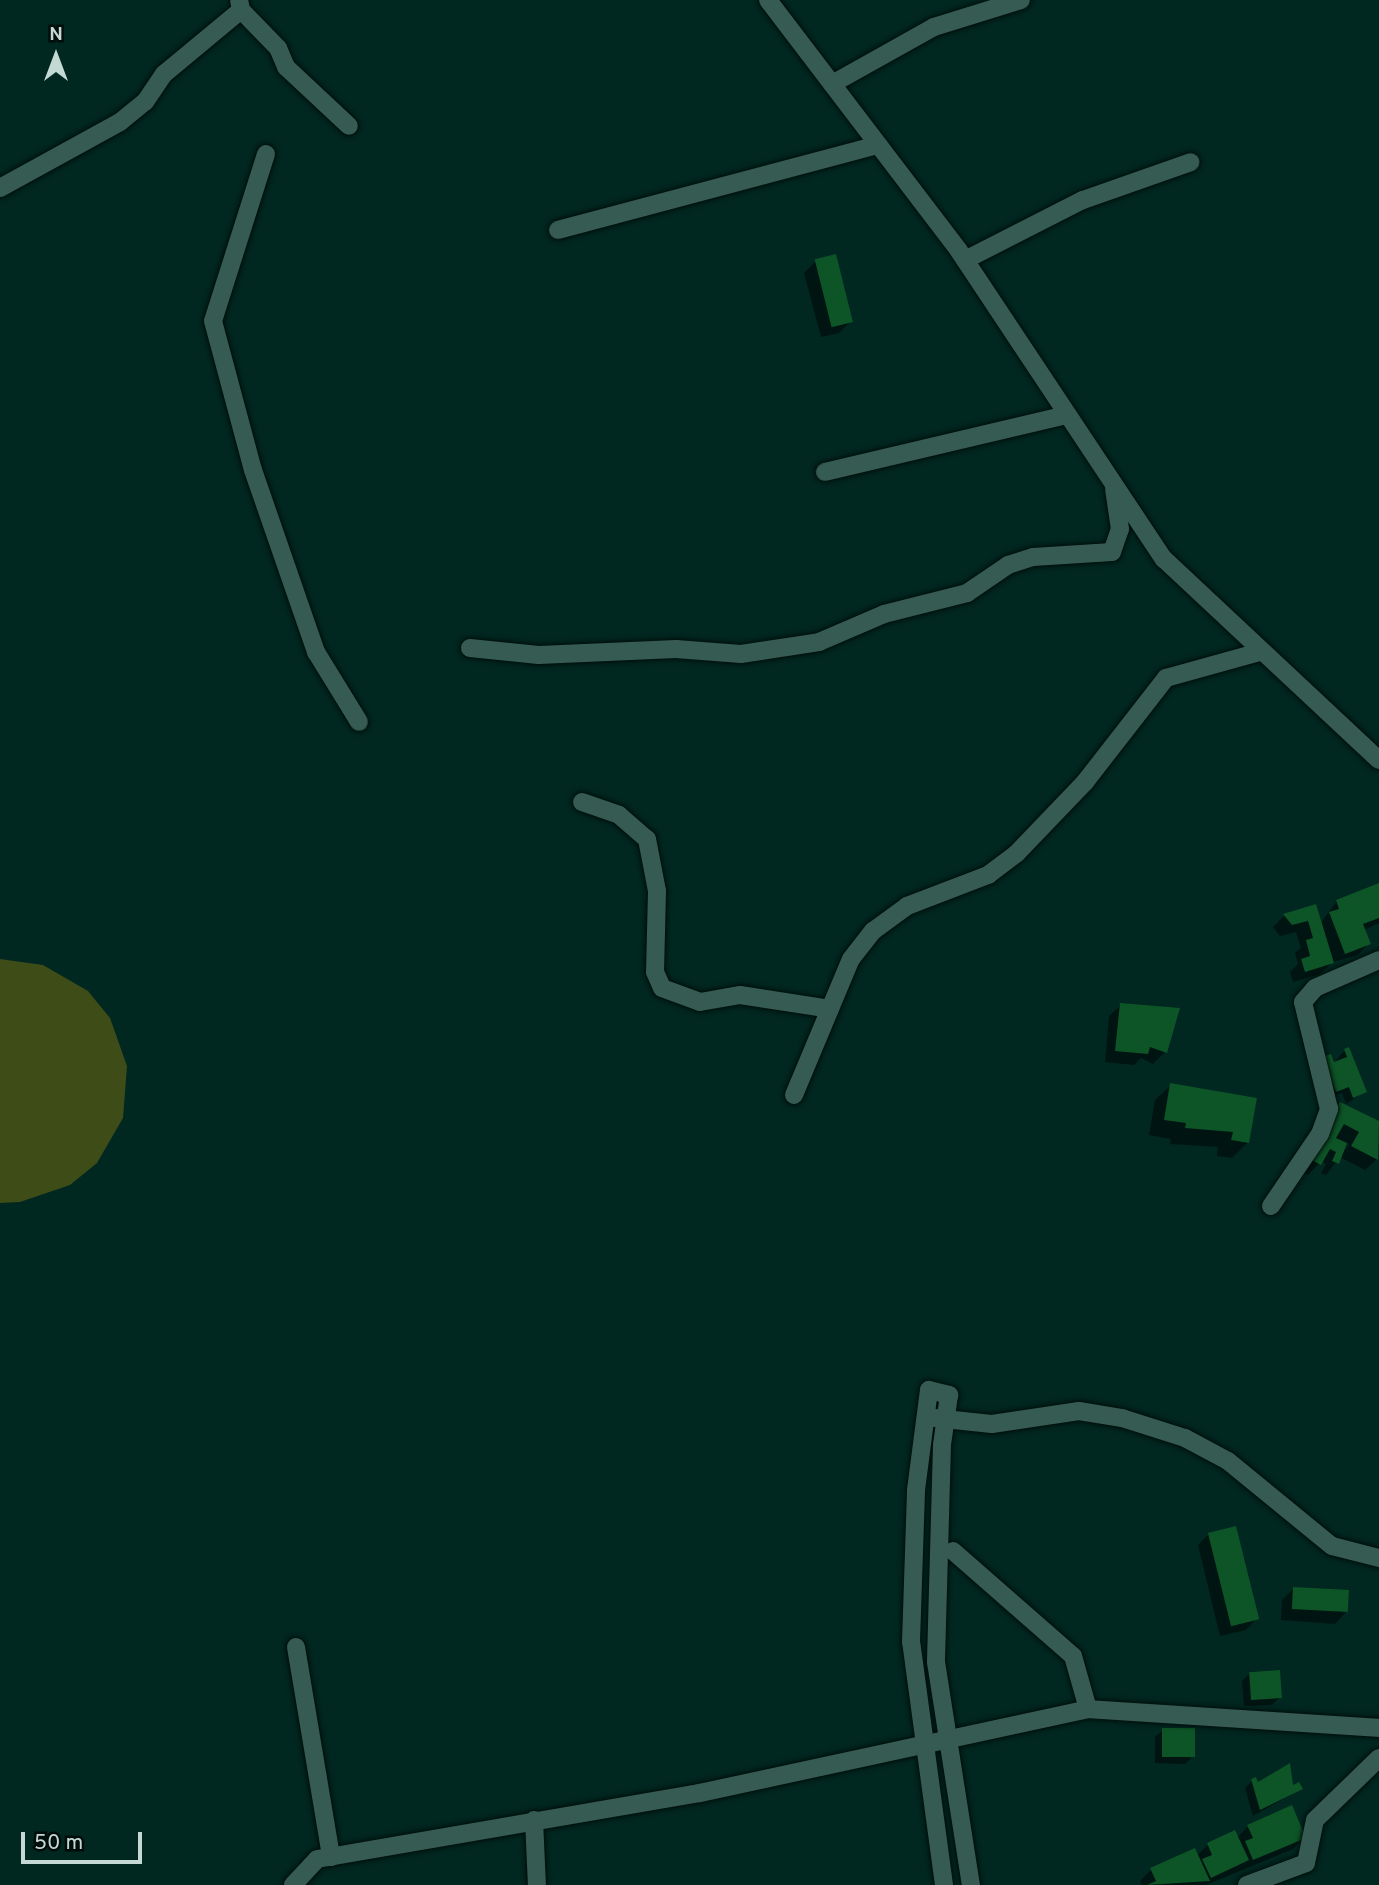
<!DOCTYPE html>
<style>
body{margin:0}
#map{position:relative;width:1379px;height:1885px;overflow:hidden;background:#002720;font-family:Overpass,sans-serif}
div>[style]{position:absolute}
.green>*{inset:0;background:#3e4c17}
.shadow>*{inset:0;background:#0007}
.building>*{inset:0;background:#0d5427;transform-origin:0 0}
.roads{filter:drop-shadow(0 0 2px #000e0a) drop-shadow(0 0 2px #000e0a)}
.minor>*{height:18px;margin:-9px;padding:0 9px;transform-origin:9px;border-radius:9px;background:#365b52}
span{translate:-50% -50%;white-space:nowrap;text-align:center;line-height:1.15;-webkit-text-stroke:5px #010d0a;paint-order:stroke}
.north{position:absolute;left:21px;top:21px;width:70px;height:70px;-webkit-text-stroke:5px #010d0a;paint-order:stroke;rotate:0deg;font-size:19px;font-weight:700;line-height:28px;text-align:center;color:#c5d9d4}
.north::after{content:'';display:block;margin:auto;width:24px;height:32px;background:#c5d9d4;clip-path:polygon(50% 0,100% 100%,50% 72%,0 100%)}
.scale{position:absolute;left:21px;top:1832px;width:121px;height:32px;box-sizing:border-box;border:4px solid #c5d9d4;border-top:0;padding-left:9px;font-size:21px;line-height:24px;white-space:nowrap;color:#c5d9d4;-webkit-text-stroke:5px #010d0a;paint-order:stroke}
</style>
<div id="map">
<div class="green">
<div style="clip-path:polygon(0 959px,43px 965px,88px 991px,110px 1018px,127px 1066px,123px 1118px,97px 1163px,70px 1185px,20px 1202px,0 1203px)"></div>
</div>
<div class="shadow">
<div style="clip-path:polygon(816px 261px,851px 321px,839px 333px,821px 337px,804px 273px)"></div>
<div style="clip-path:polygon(1379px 885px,1379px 923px,1364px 930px,1369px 943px,1358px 955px,1333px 962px,1320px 974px,1293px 982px,1290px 972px,1298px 964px,1295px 953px,1301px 948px,1296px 932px,1280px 936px,1273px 927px,1284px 916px,1315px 906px,1320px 924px,1337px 901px)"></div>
<div style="clip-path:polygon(1121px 1005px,1165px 1052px,1153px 1064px,1141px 1058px,1134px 1065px,1105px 1062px,1109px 1016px)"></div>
<div style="clip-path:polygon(1345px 1050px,1364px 1092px,1346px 1104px,1342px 1093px,1328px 1098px,1330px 1056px,1333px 1064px)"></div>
<div style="clip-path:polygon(1171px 1085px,1248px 1142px,1232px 1158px,1217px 1156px,1218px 1147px,1170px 1144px,1171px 1139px,1149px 1135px,1155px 1100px)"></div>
<div style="clip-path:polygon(evenodd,1341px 1104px,1379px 1123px,1377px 1159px,1365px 1170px,1340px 1157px,1326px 1175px,1321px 1173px,1326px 1164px,1321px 1161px,1308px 1175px,1294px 1168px,1341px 1104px,1345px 1142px,1349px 1144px,1343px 1153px,1341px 1153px,1345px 1142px)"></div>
<div style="clip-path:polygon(1209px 1534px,1257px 1618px,1246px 1630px,1220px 1636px,1198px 1545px)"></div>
<div style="clip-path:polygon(1294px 1588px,1346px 1612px,1335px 1624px,1281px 1620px,1282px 1600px)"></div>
<div style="clip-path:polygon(1250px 1673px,1280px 1697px,1272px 1705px,1244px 1706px,1242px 1681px)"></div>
<div style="clip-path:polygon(1163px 1730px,1193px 1756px,1185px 1764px,1155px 1763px,1155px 1737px)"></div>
<div style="clip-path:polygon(1252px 1781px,1257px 1784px,1301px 1789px,1253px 1816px,1245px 1788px)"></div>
<div style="clip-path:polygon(1248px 1826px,1304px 1837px,1293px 1849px,1206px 1885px,1142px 1885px,1140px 1881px,1151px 1870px,1196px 1856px,1208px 1845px,1235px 1832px,1237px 1838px)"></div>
</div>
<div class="building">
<div style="left:836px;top:254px;width:70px;height:22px;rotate:76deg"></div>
<div style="clip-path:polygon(1379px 883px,1379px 918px,1363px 924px,1371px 944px,1345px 954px,1329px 912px,1339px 909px,1336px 900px)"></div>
<div style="clip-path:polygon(1316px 904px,1334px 963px,1305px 972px,1301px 959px,1310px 956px,1306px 940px,1313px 938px,1308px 921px,1292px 925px,1283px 914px)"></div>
<div style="clip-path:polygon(1120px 1003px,1180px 1008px,1167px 1053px,1150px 1047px,1148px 1054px,1115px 1051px)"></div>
<div style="clip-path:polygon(1349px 1047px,1367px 1092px,1353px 1098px,1349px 1087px,1336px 1092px,1322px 1057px,1331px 1054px,1334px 1062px,1347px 1057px,1344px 1049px)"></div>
<div style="clip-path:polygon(1170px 1083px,1257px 1098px,1249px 1143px,1231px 1140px,1233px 1132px,1185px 1128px,1186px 1123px,1164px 1120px)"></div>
<div style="clip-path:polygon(1340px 1102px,1379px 1121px,1378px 1160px,1351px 1146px,1359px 1132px,1344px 1124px,1336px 1138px,1347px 1143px,1339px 1164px,1332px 1161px,1336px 1152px,1330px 1149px,1321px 1165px,1304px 1156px)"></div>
<div style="left:1236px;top:1526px;width:96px;height:29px;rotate:76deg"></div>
<div style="left:1293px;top:1587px;width:56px;height:22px;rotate:3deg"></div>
<div style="left:1280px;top:1670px;width:28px;height:31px;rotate:86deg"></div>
<div style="left:1162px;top:1728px;width:33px;height:29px"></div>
<div style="clip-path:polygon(1290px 1763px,1293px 1785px,1299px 1782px,1303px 1789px,1260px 1810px,1251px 1779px,1256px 1777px,1258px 1782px)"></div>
<div style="clip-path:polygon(1292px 1805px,1306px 1838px,1253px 1860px,1245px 1841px,1253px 1838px,1247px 1825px)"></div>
<div style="clip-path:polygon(1235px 1830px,1249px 1860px,1211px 1878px,1202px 1859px,1212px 1855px,1207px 1843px)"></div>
<div style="clip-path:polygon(1195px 1848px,1210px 1881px,1147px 1885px,1156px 1881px,1150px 1868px)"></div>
</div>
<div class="roads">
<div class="minor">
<div style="left:768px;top:0;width:315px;rotate:52.7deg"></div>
<div style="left:959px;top:251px;width:370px;rotate:56.4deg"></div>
<div style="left:1164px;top:559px;width:294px;rotate:43.1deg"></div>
<div style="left:241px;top:10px;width:53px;rotate:45.8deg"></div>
<div style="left:278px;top:48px;width:21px;rotate:67deg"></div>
<div style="left:286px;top:67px;width:86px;rotate:43.1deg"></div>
<div style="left:832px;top:84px;width:117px;rotate:-29.2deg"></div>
<div style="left:934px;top:27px;width:91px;rotate:-17.2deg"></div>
<div style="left:266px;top:154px;width:175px;rotate:107.6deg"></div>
<div style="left:213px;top:321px;width:154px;rotate:75deg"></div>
<div style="left:253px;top:470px;width:193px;rotate:70.9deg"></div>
<div style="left:316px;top:652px;width:82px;rotate:58.4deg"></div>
<div style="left:0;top:188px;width:137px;rotate:-28.8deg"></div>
<div style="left:120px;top:122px;width:32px;rotate:-39deg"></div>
<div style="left:145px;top:102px;width:34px;rotate:-56deg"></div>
<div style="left:164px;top:74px;width:100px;rotate:-39.7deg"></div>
<div style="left:241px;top:10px;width:10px;rotate:-101deg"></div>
<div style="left:558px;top:230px;width:331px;rotate:-14.9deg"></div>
<div style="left:965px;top:260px;width:132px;rotate:-27deg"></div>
<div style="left:1083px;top:200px;width:114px;rotate:-19.4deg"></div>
<div style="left:825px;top:472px;width:249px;rotate:-13.3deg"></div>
<div style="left:470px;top:648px;width:69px;rotate:5.8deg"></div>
<div style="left:539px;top:655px;width:137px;rotate:-2.5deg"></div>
<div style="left:676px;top:649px;width:65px;rotate:4.4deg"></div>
<div style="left:741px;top:654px;width:79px;rotate:-8.7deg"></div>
<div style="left:819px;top:642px;width:71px;rotate:-23.3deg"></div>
<div style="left:884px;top:614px;width:86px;rotate:-14.2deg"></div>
<div style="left:967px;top:593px;width:50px;rotate:-34.3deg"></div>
<div style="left:1008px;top:565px;width:26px;rotate:-18deg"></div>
<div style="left:1033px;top:557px;width:79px;rotate:-3.6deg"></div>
<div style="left:1112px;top:552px;width:24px;rotate:-71deg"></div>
<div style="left:1120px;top:529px;width:40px;rotate:-98.5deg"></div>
<div style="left:582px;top:802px;width:39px;rotate:19deg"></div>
<div style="left:619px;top:815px;width:37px;rotate:41deg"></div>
<div style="left:647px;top:839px;width:53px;rotate:79.1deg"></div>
<div style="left:657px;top:891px;width:81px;rotate:91.4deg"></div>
<div style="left:655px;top:972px;width:17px;rotate:66deg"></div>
<div style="left:662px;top:988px;width:40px;rotate:20.2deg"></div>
<div style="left:700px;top:1002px;width:41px;rotate:-9.9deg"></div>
<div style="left:740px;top:995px;width:91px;rotate:8.8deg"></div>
<div style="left:794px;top:1095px;width:147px;rotate:-67.3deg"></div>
<div style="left:851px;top:959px;width:36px;rotate:-52deg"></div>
<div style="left:873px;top:931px;width:42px;rotate:-36.3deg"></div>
<div style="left:907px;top:906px;width:87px;rotate:-20.9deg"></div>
<div style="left:988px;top:875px;width:36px;rotate:-37deg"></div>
<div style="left:1017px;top:853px;width:98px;rotate:-46.2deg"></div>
<div style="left:1085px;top:782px;width:132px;rotate:-52.1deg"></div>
<div style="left:1166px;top:678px;width:98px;rotate:-15.5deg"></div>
<div style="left:1271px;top:1206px;width:87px;rotate:-55.8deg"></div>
<div style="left:1320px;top:1134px;width:27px;rotate:-70deg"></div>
<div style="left:1329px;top:1109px;width:110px;rotate:-103.7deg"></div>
<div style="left:1303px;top:1002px;width:18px;rotate:-49deg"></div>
<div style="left:1315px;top:988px;width:70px;rotate:-23.6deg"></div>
<div style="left:935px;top:1418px;width:57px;rotate:6deg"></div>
<div style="left:992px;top:1424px;width:88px;rotate:-8.5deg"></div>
<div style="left:1079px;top:1411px;width:44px;rotate:9.2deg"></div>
<div style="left:1122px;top:1418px;width:66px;rotate:17.6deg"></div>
<div style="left:1185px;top:1438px;width:49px;rotate:28.1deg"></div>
<div style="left:1228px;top:1461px;width:134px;rotate:39.3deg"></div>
<div style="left:1332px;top:1546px;width:49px;rotate:14.3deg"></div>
<div style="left:953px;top:1551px;width:159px;rotate:41.2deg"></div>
<div style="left:1073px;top:1656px;width:55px;rotate:74.2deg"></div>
<div style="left:296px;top:1647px;width:213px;rotate:80.5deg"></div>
<div style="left:534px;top:1820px;width:65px;rotate:87.4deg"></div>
<div style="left:293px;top:1885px;width:35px;rotate:-47deg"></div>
<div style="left:317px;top:1859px;width:389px;rotate:-9.8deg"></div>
<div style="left:700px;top:1793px;width:397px;rotate:-12.2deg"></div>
<div style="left:1088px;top:1709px;width:292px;rotate:3.7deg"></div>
<div style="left:944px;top:1885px;width:245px;rotate:-97.7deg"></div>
<div style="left:911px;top:1642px;width:152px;rotate:-88.1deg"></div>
<div style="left:916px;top:1490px;width:101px;rotate:-82.6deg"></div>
<div style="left:929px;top:1390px;width:21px;rotate:14deg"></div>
<div style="left:949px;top:1395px;width:50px;rotate:98deg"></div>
<div style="left:942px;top:1445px;width:217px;rotate:91.6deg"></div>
<div style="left:936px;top:1662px;width:226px;rotate:81.1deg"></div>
<div style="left:1247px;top:1885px;width:63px;rotate:-20.4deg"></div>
<div style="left:1306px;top:1863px;width:44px;rotate:-78.2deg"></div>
<div style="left:1315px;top:1820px;width:89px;rotate:-44.1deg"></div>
</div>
</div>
<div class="north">N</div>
<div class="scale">50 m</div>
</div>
